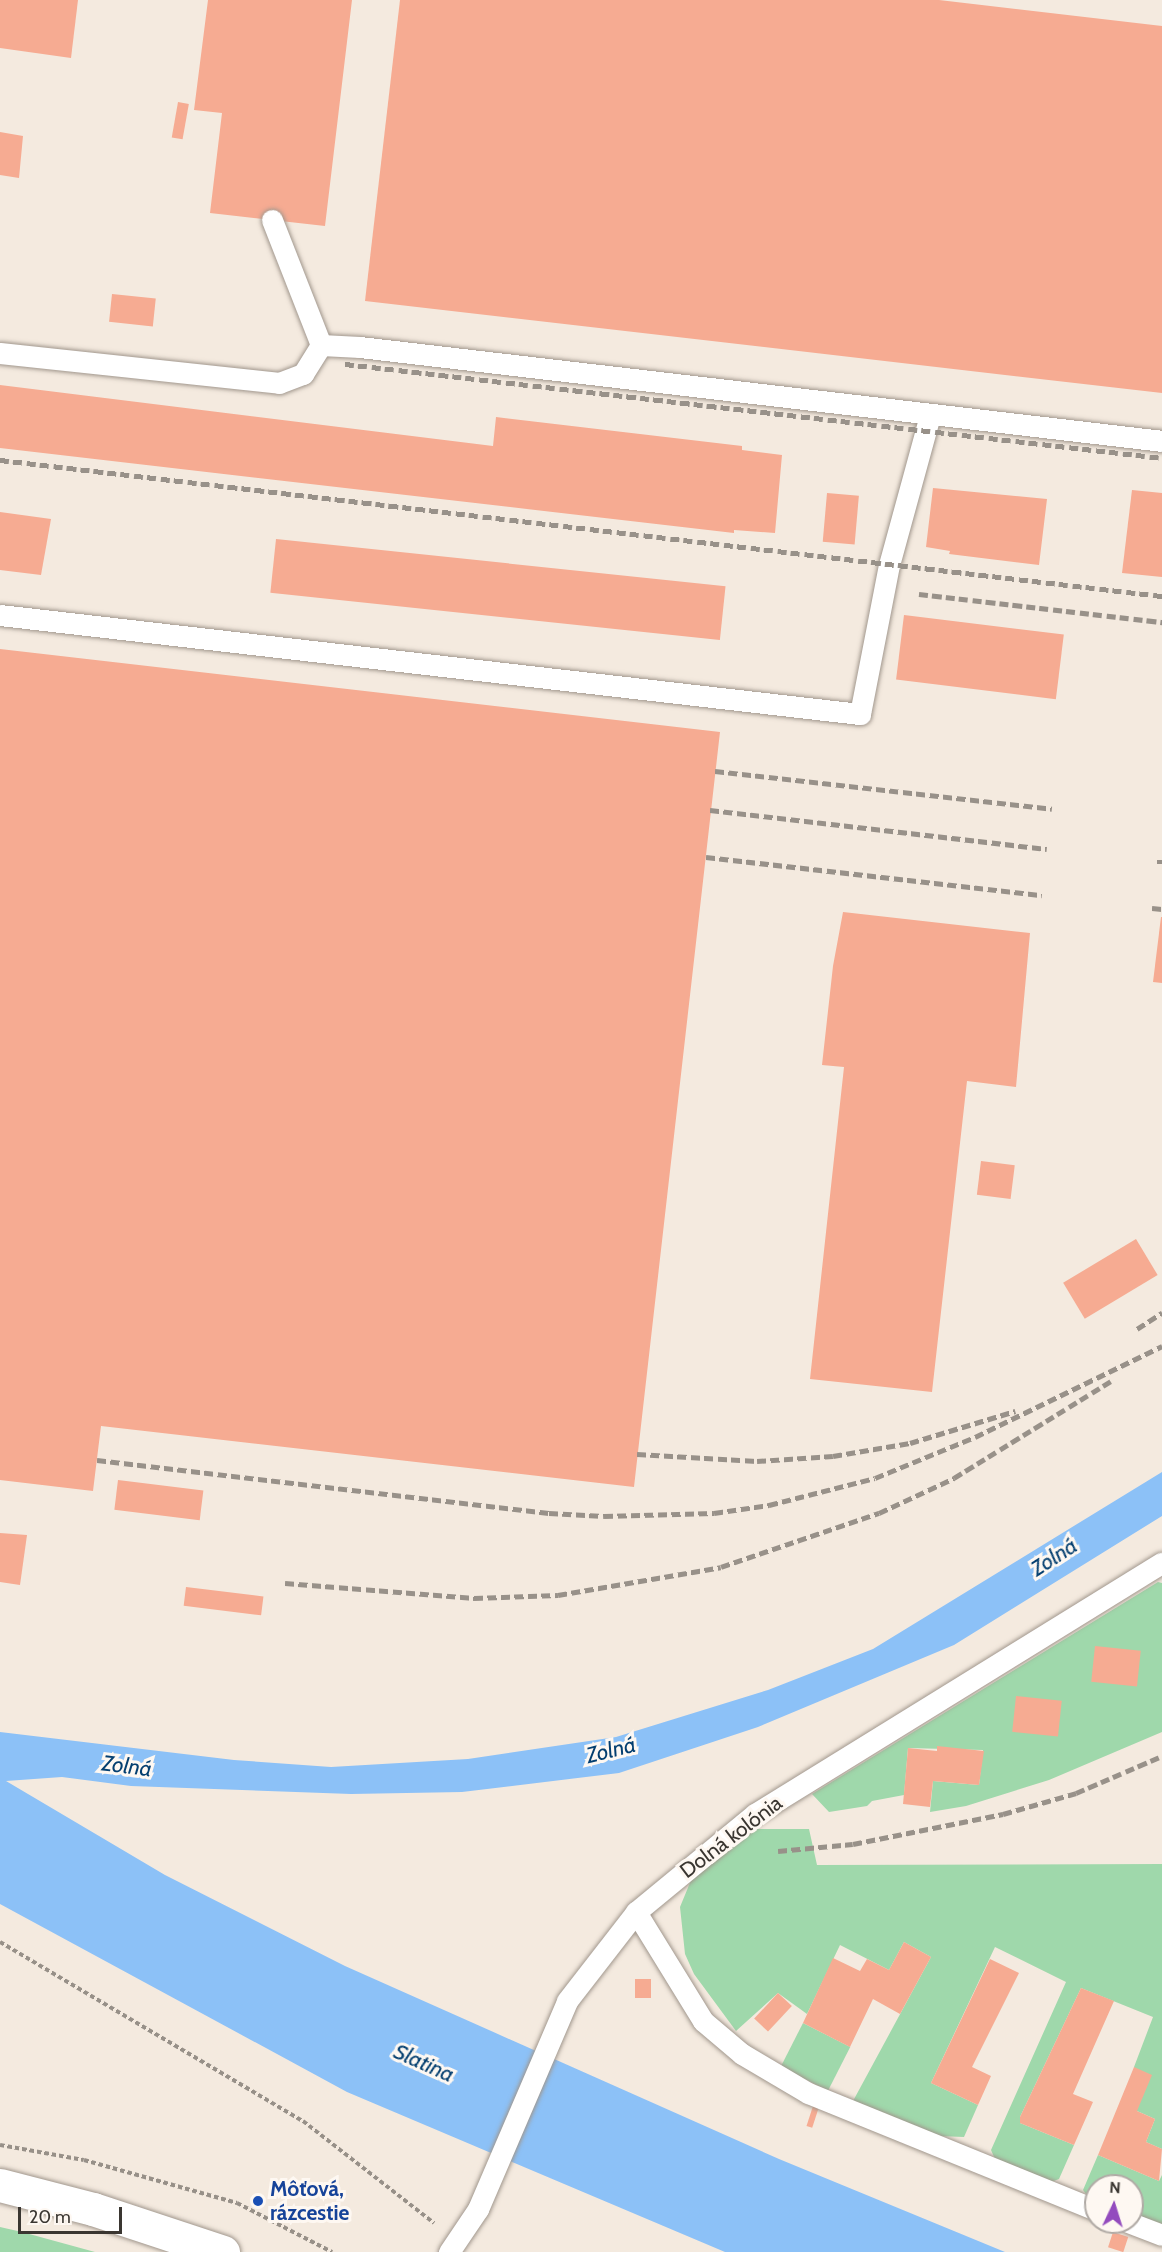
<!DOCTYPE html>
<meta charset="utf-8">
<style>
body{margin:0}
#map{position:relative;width:1162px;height:2252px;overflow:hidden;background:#f4eadf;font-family:Cabin,sans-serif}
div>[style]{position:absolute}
.green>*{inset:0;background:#9fd8ab;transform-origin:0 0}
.water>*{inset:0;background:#8cc1f7}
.building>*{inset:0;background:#f6ab92;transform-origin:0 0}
.path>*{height:4px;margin-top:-2px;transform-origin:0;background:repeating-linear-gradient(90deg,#979088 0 4.5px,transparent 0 7.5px)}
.roads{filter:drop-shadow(0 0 2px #a1978d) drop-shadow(0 0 2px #a1978d)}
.service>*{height:21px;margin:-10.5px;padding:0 10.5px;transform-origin:10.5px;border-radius:10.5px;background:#fff}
.primary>*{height:33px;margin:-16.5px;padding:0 16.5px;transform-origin:16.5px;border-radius:16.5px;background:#fff}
.rail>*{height:4.5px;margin-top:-2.25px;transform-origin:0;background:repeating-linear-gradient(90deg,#989189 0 9px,transparent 0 13.5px)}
.dots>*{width:16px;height:16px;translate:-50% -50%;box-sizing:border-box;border:3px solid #fef8f2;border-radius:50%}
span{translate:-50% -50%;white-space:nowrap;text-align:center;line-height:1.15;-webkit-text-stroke:6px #fef8f2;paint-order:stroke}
.street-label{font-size:21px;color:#3a3631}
.transit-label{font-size:21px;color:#164399;font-weight:700}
.left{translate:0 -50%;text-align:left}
.water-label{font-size:22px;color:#043f70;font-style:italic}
.north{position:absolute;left:1084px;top:2174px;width:60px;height:60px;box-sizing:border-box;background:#fef8f2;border:2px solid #b0aaa5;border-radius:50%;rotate:4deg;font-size:16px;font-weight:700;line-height:24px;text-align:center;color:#3a3631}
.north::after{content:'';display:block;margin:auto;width:21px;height:27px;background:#934bbe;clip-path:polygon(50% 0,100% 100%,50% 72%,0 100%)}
.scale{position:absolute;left:18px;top:2207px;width:104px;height:27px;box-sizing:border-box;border:3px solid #3a3631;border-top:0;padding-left:8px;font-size:18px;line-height:21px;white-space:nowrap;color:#3a3631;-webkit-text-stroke:4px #fef8f2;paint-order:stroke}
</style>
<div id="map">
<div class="green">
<div style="clip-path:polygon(1158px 1582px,1162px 1583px,1162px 1732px,1049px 1780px,966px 1806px,930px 1812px,933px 1781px,979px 1785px,983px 1750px,908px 1748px,904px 1795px,872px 1801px,867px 1806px,829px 1812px,812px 1794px)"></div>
<div style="clip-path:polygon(757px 1829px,809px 1829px,817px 1865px,1162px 1864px,1162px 2149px,1146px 2142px,1155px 2119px,1137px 2111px,1134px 2067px,1153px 2017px,1081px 1988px,1020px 2117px,1020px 2123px,1074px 2145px,1059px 2179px,1051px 2182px,995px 2159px,991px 2150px,1066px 1982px,995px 1947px,931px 2083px,978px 2105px,964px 2137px,938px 2136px,853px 2101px,931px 1957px,904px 1942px,889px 1970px,840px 1945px,807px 2014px,778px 1993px,736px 2031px,694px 1974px,685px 1954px,680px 1907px,694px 1873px,708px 1860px)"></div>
<div style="left:803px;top:2023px;width:53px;height:49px;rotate:27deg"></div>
<div style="clip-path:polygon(1098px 2155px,1159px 2181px,1162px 2175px,1162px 2228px,1132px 2216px,1132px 2186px,1096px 2186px,1096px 2201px,1089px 2198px,1083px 2190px)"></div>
<div style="clip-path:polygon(0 2227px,22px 2232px,95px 2252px,0 2252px)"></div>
</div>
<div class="water">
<div style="clip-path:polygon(1162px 1472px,1162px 1516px,954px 1645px,758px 1727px,619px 1773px,462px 1792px,351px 1794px,131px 1786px,62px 1777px,6px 1781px,165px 1875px,345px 1966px,779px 2159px,1005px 2252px,725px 2252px,347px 2092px,0 1904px,0 1732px,234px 1760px,331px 1767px,468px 1759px,616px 1737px,768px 1690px,873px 1649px)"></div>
</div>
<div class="building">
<div style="clip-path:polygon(0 0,78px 0,71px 58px,0 48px)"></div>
<div style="clip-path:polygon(208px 0,352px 0,325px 226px,210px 213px,222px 113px,194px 110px)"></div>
<div style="clip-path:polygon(400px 0,939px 0,1162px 26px,1162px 393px,365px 301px)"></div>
<div style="left:178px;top:102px;width:11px;height:36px;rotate:10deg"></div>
<div style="clip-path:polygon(0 132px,23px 136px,19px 178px,0 175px)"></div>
<div style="left:112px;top:294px;width:44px;height:28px;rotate:6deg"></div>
<div style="clip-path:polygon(0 385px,493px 446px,496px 417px,742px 446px,742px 450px,782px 455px,775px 533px,734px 530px,734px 533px,0 448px)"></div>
<div style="clip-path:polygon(933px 488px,1047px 499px,1039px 565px,949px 554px,950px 551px,926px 547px)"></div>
<div style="clip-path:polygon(1132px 490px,1162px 493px,1162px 577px,1122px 573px)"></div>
<div style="left:827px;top:493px;width:32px;height:49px;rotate:5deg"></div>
<div style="clip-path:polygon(0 512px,51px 519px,41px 575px,0 570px)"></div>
<div style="left:276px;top:539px;width:452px;height:54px;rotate:6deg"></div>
<div style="left:904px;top:615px;width:161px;height:65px;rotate:7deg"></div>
<div style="clip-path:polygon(0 649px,720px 732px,634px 1487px,101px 1426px,93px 1491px,0 1480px)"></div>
<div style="clip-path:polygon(843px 912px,1030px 933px,1016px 1087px,967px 1081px,932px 1392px,810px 1379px,844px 1067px,822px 1065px,833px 966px)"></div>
<div style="clip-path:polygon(1161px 917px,1162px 917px,1162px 983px,1153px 982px)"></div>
<div style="left:981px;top:1161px;width:34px;height:34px;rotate:7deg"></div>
<div style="left:1136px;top:1239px;width:42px;height:85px;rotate:59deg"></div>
<div style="left:118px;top:1480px;width:86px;height:30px;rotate:7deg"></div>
<div style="clip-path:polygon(0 1533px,27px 1535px,20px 1585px,0 1582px)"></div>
<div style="left:186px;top:1587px;width:78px;height:19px;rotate:7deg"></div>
<div style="left:1095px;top:1646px;width:46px;height:36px;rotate:6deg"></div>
<div style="left:1016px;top:1696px;width:46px;height:36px;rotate:6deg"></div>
<div style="clip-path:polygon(937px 1746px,984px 1751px,979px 1785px,933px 1781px,930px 1807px,903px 1804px,908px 1748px,937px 1751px)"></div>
<div style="clip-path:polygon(904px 1942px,931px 1957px,900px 2014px,873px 1999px,850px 2047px,803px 2023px,833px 1958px,860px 1971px,867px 1959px,889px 1970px)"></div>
<div style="clip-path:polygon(990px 1959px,1019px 1973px,972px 2067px,991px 2076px,978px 2105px,931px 2083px)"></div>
<div style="left:635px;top:1979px;width:16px;height:19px"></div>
<div style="clip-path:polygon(1081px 1988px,1114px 2001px,1073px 2094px,1093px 2102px,1074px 2145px,1020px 2123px,1020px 2117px)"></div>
<div style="left:778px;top:1993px;width:19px;height:35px;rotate:43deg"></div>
<div style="clip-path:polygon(1134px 2067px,1152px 2075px,1137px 2111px,1155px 2119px,1146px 2142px,1162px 2149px,1159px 2181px,1098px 2155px)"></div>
<div style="left:813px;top:2106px;width:6px;height:21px;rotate:18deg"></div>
<div style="left:1113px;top:2232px;width:16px;height:16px;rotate:18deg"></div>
</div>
<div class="path">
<div style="left:0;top:1942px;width:352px;rotate:30.6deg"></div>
<div style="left:303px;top:2121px;width:166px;rotate:37.9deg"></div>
<div style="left:0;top:2145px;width:85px;rotate:10.1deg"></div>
<div style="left:84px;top:2160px;width:159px;rotate:15.7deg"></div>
<div style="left:237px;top:2203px;width:107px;rotate:27.3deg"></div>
</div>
<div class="roads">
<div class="service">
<div style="left:272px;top:220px;width:134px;rotate:68.6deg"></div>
<div style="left:0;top:353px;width:281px;rotate:6.1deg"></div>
<div style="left:279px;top:383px;width:26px;rotate:-21deg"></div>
<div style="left:303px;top:374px;width:34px;rotate:-58deg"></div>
<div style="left:321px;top:345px;width:39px;rotate:3deg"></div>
<div style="left:360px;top:347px;width:807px;rotate:6.68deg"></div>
<div style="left:0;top:615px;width:866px;rotate:6.57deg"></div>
<div style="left:860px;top:714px;width:152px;rotate:-79deg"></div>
<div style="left:889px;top:565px;width:156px;rotate:-74.7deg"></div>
<div style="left:636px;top:1912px;width:128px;rotate:58.4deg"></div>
<div style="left:703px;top:2021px;width:51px;rotate:40.2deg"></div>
<div style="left:742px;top:2054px;width:77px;rotate:30.6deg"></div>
<div style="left:808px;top:2093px;width:311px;rotate:22.1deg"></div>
<div style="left:1128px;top:2222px;width:36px;rotate:21deg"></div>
<div style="left:449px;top:2252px;width:52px;rotate:-56deg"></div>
<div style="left:478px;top:2209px;width:226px;rotate:-66.8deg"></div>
<div style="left:567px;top:2001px;width:113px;rotate:-52.2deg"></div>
<div style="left:636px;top:1912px;width:154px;rotate:-39.5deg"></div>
<div style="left:755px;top:1814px;width:478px;rotate:-31.7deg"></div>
</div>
<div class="primary">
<div style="left:0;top:2185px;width:96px;rotate:14.5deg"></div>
<div style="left:93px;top:2209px;width:137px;rotate:18.3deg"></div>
</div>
</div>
<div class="rail">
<div style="left:345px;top:364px;width:822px;rotate:6.56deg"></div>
<div style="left:0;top:460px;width:1170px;rotate:6.68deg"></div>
<div style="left:919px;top:594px;width:245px;rotate:6.6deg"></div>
<div style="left:715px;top:771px;width:339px;rotate:6.4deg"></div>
<div style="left:710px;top:810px;width:339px;rotate:6.6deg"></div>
<div style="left:706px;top:857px;width:338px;rotate:6.5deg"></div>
<div style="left:1157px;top:862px;width:5px"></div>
<div style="left:1152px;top:908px;width:10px;rotate:6deg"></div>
<div style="left:1137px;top:1329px;width:30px;rotate:-33deg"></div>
<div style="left:637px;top:1454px;width:120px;rotate:3.3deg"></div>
<div style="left:757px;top:1461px;width:76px;rotate:-3.8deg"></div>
<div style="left:833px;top:1456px;width:78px;rotate:-9.6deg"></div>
<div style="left:910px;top:1443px;width:110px;rotate:-16.9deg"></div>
<div style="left:97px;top:1460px;width:455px;rotate:6.7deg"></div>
<div style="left:549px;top:1513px;width:55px;rotate:3.1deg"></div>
<div style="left:604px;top:1516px;width:110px;rotate:-1.6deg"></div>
<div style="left:714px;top:1513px;width:56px;rotate:-8.3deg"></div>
<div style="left:769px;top:1505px;width:109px;rotate:-14.3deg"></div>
<div style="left:875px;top:1478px;width:108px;rotate:-22.3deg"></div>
<div style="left:975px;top:1437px;width:208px;rotate:-25.9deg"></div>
<div style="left:285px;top:1583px;width:190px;rotate:4.5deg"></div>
<div style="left:474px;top:1598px;width:84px;rotate:-2deg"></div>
<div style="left:558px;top:1595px;width:165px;rotate:-9.7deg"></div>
<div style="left:721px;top:1567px;width:167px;rotate:-18.9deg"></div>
<div style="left:879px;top:1513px;width:83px;rotate:-25deg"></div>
<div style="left:954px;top:1478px;width:188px;rotate:-31.7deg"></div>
<div style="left:778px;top:1851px;width:75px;rotate:-5.3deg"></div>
<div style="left:853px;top:1844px;width:153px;rotate:-11.3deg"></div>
<div style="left:1003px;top:1814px;width:76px;rotate:-16deg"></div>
<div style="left:1076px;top:1793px;width:94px;rotate:-23.3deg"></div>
</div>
<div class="dots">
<div style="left:258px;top:2201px;background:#1a4fb4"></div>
</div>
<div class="street-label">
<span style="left:731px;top:1837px;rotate:-37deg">Dolná kolónia</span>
</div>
<div class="transit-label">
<span class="left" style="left:270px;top:2201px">Môťová,<br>rázcestie</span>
</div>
<div class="water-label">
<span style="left:1054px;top:1557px;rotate:-33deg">Zolná</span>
<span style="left:611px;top:1750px;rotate:-14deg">Zolná</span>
<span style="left:127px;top:1766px;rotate:7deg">Zolná</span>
<span style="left:424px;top:2063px;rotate:24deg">Slatina</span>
</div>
<div class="north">N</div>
<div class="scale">20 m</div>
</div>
